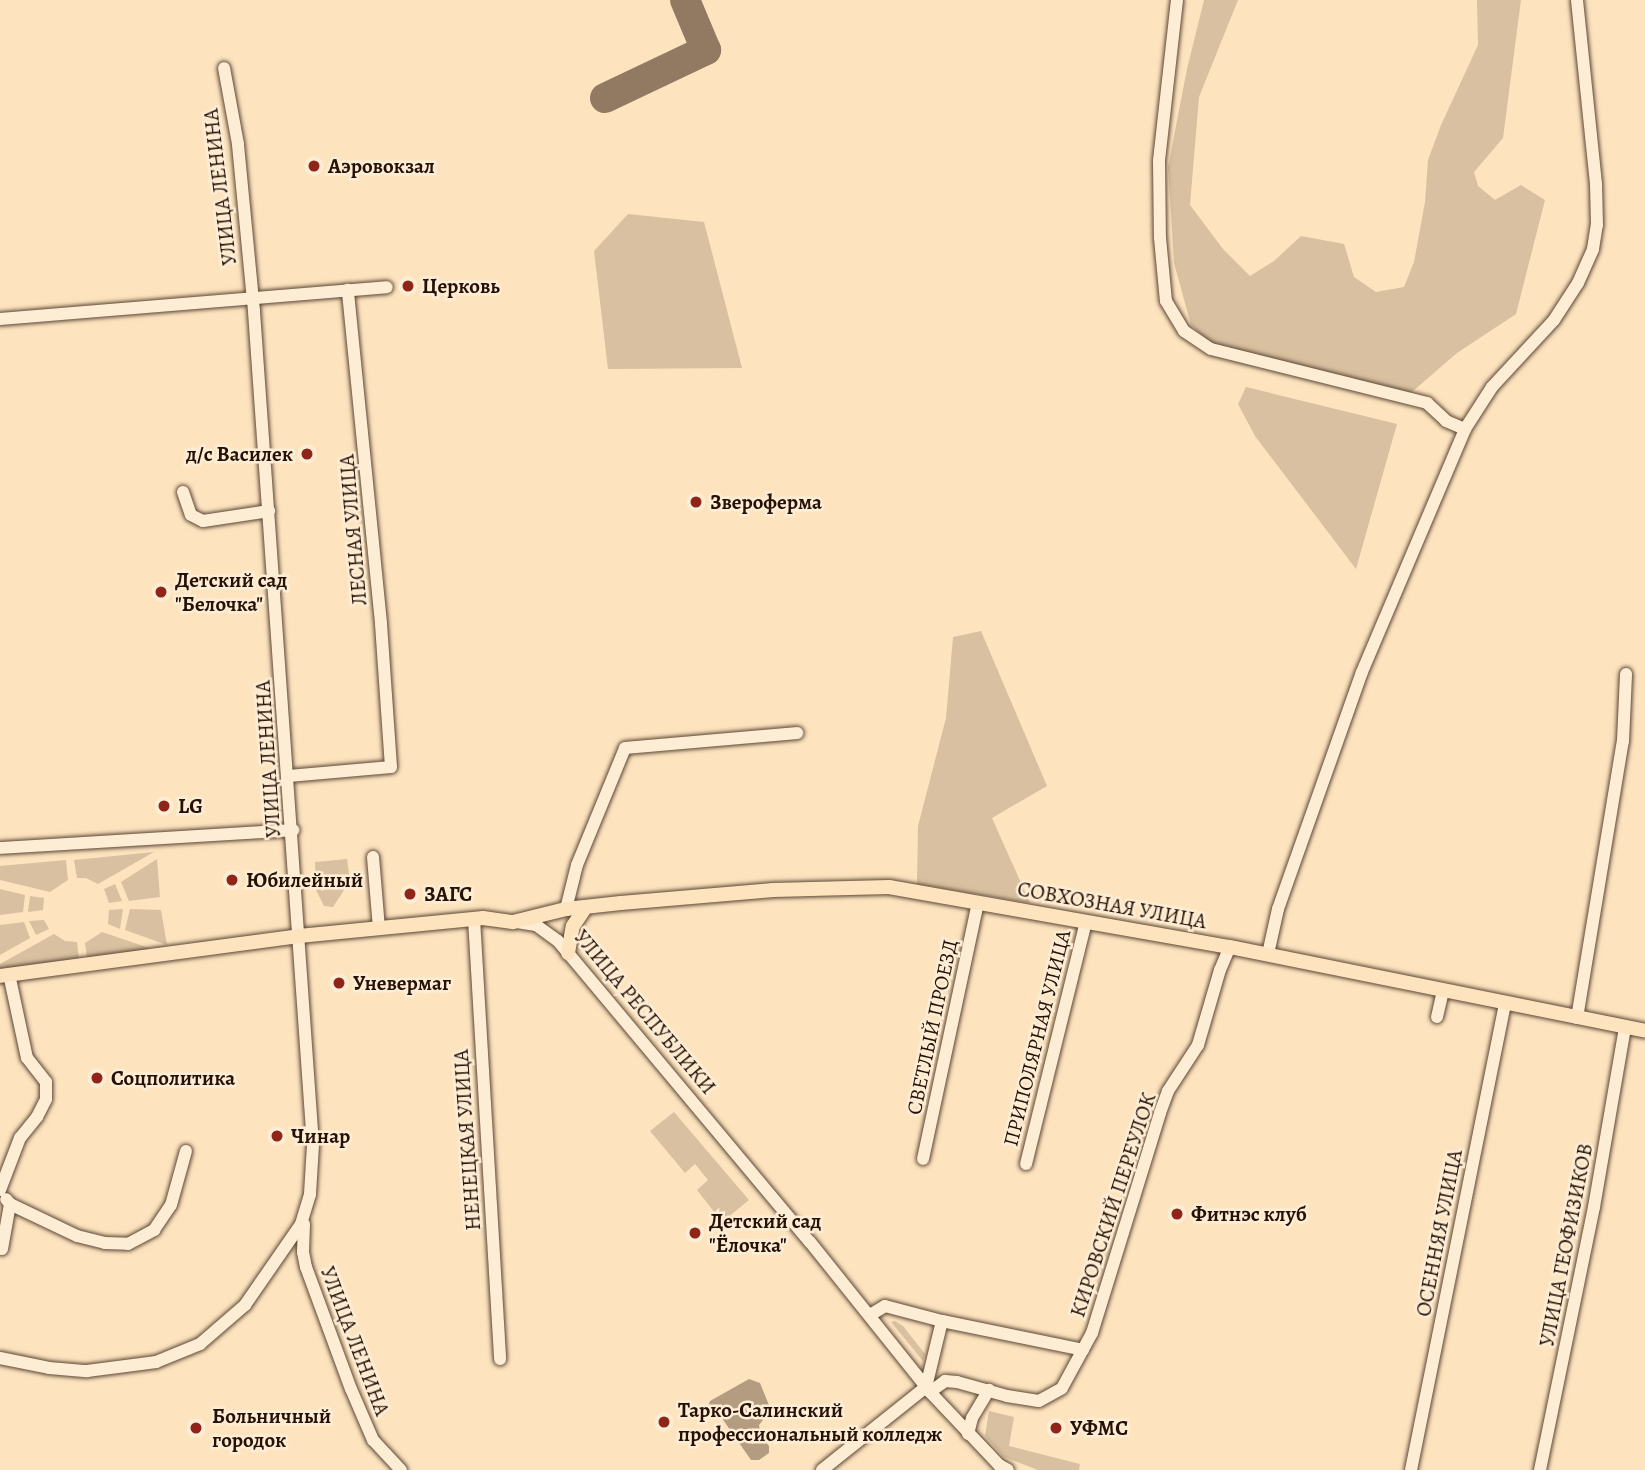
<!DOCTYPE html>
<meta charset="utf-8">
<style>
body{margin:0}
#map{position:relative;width:1645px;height:1470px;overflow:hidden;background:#fde4bf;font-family:Alegreya,serif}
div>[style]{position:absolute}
.green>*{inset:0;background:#d8c0a0}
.water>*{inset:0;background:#b49c80}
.taxiway>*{height:30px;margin:-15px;padding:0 15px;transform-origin:15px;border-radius:15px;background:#927a62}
.roads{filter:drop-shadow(0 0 2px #5c4634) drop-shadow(0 0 2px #5c4634)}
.minor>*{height:12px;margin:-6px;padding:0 6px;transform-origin:6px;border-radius:6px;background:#feedd5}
.major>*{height:14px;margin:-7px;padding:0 7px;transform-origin:7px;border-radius:7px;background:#fde4bf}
.dots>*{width:19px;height:19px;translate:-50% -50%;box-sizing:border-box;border:4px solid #feedd5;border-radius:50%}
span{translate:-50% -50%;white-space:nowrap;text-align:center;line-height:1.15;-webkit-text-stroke:5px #feedd5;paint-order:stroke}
.poi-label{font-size:21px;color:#261106;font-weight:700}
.left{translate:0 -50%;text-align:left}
.right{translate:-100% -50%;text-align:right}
.street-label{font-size:21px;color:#261106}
</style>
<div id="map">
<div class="green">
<div style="clip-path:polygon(1204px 0,1238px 0,1199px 97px,1190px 205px,1223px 249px,1250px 276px,1274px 261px,1301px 236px,1344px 244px,1354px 277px,1376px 292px,1404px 287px,1414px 262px,1425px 202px,1428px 160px,1441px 125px,1478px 45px,1477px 0,1521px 0,1503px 138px,1474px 172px,1478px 186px,1495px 200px,1521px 185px,1545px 200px,1516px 314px,1457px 353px,1406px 397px,1217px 349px,1191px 325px,1174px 263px,1168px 167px,1187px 69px)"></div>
<div style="clip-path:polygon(628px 214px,704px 222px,742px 368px,608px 369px,594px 251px)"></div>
<div style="clip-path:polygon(1246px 387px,1397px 424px,1356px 569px,1255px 436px,1238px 404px)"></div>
<div style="clip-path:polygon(981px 631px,1047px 786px,992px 818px,1030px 903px,917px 884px,918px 826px,946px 718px,953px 637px)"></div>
<div style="clip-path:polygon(154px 852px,98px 884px,86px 878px,77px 878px,74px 860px)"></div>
<div style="clip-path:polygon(157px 859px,160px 897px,129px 901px,121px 882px)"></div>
<div style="clip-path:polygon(347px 859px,350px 881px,333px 907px,324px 906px,316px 890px,315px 862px)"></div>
<div style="clip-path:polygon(66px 860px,68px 880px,50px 892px,0 880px,0 866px)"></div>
<div style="clip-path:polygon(115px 884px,122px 901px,109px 903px,104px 889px)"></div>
<div style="clip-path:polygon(0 889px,25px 895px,23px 912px,0 915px)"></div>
<div style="clip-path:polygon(30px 896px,44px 898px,43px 910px,28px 912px)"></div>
<div style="clip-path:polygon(123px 909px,120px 929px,108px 924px,109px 910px)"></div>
<div style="clip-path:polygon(130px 909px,161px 910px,167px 945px,125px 930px)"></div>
<div style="clip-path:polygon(44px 920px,49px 929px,36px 935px,29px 921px)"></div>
<div style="clip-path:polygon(24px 922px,30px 938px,0 955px,0 925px)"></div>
<div style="clip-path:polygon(102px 932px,158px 951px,87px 959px,85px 943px)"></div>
<div style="clip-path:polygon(54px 934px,65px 941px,77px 942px,79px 960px,0 970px,0 964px)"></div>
<div style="clip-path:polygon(674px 1112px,749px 1200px,722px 1222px,697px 1190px,708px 1180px,695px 1164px,685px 1173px,650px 1131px)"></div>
<div style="clip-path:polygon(895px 1321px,903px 1326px,925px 1354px,923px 1361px,891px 1322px)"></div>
<div style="clip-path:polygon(989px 1411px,1014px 1417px,1009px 1446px,1080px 1464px,1079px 1470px,1038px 1470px,1004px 1457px,985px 1436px)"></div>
</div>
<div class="water">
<div style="clip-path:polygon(749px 1379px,760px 1383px,771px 1410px,759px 1425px,761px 1436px,769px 1446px,769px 1453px,759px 1460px,751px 1460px,719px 1414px,708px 1407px,710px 1401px)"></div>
</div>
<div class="taxiway">
<div style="left:605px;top:98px;width:112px;rotate:-25.4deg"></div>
<div style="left:706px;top:50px;width:54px;rotate:-112.8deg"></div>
</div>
<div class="roads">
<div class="minor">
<div style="left:1177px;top:0;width:162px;rotate:96.4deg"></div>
<div style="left:1159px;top:161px;width:77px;rotate:89.3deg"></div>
<div style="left:1160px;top:238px;width:63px;rotate:84.6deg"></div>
<div style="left:1166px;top:301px;width:35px;rotate:59deg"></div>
<div style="left:1184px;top:331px;width:32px;rotate:34deg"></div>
<div style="left:1211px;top:349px;width:223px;rotate:14deg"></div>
<div style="left:1427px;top:403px;width:26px;rotate:43deg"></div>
<div style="left:1446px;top:421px;width:21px;rotate:23deg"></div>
<div style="left:0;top:319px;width:388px;rotate:-4.7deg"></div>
<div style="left:183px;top:492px;width:24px;rotate:71deg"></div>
<div style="left:191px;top:515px;width:13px;rotate:27deg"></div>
<div style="left:203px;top:521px;width:67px;rotate:-8.6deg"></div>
<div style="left:289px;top:776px;width:102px;rotate:-5deg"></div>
<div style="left:391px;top:767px;width:144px;rotate:-94deg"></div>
<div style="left:381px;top:623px;width:335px;rotate:-95.7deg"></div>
<div style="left:0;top:848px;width:294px;rotate:-3.5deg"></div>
<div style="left:373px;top:857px;width:71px;rotate:85.2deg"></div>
<div style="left:566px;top:909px;width:45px;rotate:-76deg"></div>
<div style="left:577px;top:865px;width:126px;rotate:-67.7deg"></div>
<div style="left:625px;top:748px;width:173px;rotate:-5deg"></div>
<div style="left:474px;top:919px;width:441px;rotate:86.6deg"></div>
<div style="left:517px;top:922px;width:19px;rotate:9deg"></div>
<div style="left:536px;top:925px;width:27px;rotate:36deg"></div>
<div style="left:558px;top:941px;width:393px;rotate:50.1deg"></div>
<div style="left:810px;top:1242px;width:192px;rotate:51.3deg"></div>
<div style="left:930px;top:1392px;width:100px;rotate:46.6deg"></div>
<div style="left:999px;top:1465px;width:10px;rotate:29deg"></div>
<div style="left:1268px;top:954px;width:46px;rotate:-77.5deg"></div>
<div style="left:1278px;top:909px;width:251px;rotate:-70.5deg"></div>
<div style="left:1362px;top:672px;width:264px;rotate:-67deg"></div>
<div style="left:1465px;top:429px;width:50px;rotate:-57.3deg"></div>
<div style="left:1492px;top:387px;width:91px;rotate:-47.2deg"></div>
<div style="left:1554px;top:320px;width:44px;rotate:-57deg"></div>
<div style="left:1578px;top:283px;width:37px;rotate:-66deg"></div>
<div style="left:1593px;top:249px;width:24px;rotate:-81deg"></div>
<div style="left:1597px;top:225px;width:41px;rotate:-91.4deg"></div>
<div style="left:1596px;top:184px;width:185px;rotate:-95.9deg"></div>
<div style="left:1437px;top:1017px;width:28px;rotate:-77deg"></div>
<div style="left:1577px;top:1018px;width:281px;rotate:-80.6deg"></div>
<div style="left:1623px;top:741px;width:67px;rotate:-87.4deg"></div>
<div style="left:923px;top:1159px;width:262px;rotate:-77.9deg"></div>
<div style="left:1026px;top:1164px;width:250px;rotate:-76.1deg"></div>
<div style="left:0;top:1190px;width:56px;rotate:-69deg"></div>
<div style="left:20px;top:1138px;width:27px;rotate:-51deg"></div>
<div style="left:37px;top:1117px;width:20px;rotate:-63deg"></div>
<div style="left:46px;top:1099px;width:17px;rotate:-90deg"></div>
<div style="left:46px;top:1082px;width:31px;rotate:-128deg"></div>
<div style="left:27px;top:1058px;width:86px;rotate:-102.1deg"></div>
<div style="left:10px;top:1204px;width:74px;rotate:25.5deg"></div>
<div style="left:77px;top:1236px;width:29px;rotate:14deg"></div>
<div style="left:105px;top:1243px;width:23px;rotate:2deg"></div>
<div style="left:128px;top:1244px;width:30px;rotate:-28deg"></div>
<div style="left:154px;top:1230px;width:30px;rotate:-56deg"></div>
<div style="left:171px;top:1205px;width:56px;rotate:-74.5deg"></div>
<div style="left:304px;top:1224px;width:28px;rotate:92deg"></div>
<div style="left:303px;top:1252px;width:15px;rotate:79deg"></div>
<div style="left:306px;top:1267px;width:130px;rotate:69.8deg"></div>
<div style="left:351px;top:1389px;width:56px;rotate:66.7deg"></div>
<div style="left:373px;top:1440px;width:41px;rotate:47deg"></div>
<div style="left:2px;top:1249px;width:46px;rotate:-79.9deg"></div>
<div style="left:10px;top:1204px;width:6px;rotate:-129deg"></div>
<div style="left:942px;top:1321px;width:144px;rotate:11.6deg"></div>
<div style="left:0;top:1358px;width:50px;rotate:11.5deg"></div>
<div style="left:49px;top:1368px;width:38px;rotate:5deg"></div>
<div style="left:87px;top:1371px;width:70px;rotate:-7.4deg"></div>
<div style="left:156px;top:1362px;width:48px;rotate:-22.2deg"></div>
<div style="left:200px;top:1344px;width:60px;rotate:-40.9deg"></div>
<div style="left:245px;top:1305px;width:98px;rotate:-55.3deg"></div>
<div style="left:301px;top:1224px;width:31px;rotate:-73deg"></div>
<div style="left:310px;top:1194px;width:49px;rotate:-86.5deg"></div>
<div style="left:313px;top:1145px;width:836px;rotate:-94.05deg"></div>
<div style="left:254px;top:311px;width:168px;rotate:-95.5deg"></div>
<div style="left:238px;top:144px;width:77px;rotate:-100.4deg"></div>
<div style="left:930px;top:1392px;width:19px;rotate:-36deg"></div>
<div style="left:945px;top:1381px;width:12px;rotate:5deg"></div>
<div style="left:957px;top:1382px;width:52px;rotate:15.6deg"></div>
<div style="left:1007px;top:1396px;width:32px;rotate:9deg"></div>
<div style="left:1039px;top:1401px;width:26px;rotate:-29deg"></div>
<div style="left:1062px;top:1388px;width:63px;rotate:-61.4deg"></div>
<div style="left:1092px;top:1333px;width:230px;rotate:-72.8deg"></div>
<div style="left:1160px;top:1113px;width:23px;rotate:-70deg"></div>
<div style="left:1168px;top:1091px;width:55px;rotate:-56.9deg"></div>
<div style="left:1198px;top:1045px;width:78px;rotate:-73.7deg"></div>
<div style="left:1220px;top:970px;width:25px;rotate:-67deg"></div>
<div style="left:968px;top:1434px;width:16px;rotate:-76deg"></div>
<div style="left:972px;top:1418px;width:33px;rotate:-59deg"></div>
<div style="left:822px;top:1470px;width:133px;rotate:-38.6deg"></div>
<div style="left:926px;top:1387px;width:68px;rotate:-76.4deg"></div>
<div style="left:942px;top:1321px;width:59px;rotate:-165.3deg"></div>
<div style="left:885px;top:1306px;width:17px;rotate:149deg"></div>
<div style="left:1411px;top:1470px;width:476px;rotate:-78.6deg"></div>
<div style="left:1540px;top:1470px;width:268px;rotate:-78.4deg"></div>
<div style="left:1594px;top:1207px;width:183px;rotate:-80.2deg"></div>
</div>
<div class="major">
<div style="left:568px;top:953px;width:27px;rotate:-80deg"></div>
<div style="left:573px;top:926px;width:23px;rotate:-56deg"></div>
<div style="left:0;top:976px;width:302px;rotate:-7.6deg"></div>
<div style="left:299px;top:936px;width:185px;rotate:-5.6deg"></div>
<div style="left:483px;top:918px;width:30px;rotate:8deg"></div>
<div style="left:513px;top:922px;width:55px;rotate:-13.8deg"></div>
<div style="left:566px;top:909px;width:55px;rotate:-6.2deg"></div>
<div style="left:621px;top:903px;width:153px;rotate:-4.9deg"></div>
<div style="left:773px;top:890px;width:116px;rotate:-1.5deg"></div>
<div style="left:889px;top:887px;width:346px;rotate:10deg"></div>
<div style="left:1230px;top:947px;width:423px;rotate:11.4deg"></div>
</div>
</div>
<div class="dots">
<div style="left:314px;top:166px;background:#8f2418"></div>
<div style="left:408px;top:286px;background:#8f2418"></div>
<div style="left:307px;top:454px;background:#8f2418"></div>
<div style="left:696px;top:502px;background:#8f2418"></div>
<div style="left:161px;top:592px;background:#8f2418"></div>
<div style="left:164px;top:806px;background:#8f2418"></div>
<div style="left:232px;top:880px;background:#8f2418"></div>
<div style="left:410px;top:894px;background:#8f2418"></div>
<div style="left:339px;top:983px;background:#8f2418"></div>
<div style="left:97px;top:1078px;background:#8f2418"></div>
<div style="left:277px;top:1136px;background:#8f2418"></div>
<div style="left:1177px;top:1214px;background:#8f2418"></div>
<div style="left:695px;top:1233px;background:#8f2418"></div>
<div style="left:664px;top:1422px;background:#8f2418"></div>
<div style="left:196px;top:1428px;background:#8f2418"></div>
<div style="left:1056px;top:1428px;background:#8f2418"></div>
</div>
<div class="poi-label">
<span class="left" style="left:328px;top:166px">Аэровокзал</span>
<span class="left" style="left:422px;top:286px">Церковь</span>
<span class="right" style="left:293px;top:454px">д/с Василек</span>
<span class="left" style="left:710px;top:502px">Звероферма</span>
<span class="left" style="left:175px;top:592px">Детский сад<br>"Белочка"</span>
<span class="left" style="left:178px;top:806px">LG</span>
<span class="left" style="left:246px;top:880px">Юбилейный</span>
<span class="left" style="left:424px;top:894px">ЗАГС</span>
<span class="left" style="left:353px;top:983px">Уневермаг</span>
<span class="left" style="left:111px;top:1078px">Соцполитика</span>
<span class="left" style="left:291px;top:1136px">Чинар</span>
<span class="left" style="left:1191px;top:1214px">Фитнэс клуб</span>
<span class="left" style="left:709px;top:1233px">Детский сад<br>"Ёлочка"</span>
<span class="left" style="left:678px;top:1422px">Тарко-Салинский<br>профессиональный колледж</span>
<span class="left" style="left:212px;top:1428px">Больничный<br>городок</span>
<span class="left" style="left:1070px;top:1428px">УФМС</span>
</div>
<div class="street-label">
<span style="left:220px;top:187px;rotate:-97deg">УЛИЦА ЛЕНИНА</span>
<span style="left:353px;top:530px;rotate:-95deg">ЛЕСНАЯ УЛИЦА</span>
<span style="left:268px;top:759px;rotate:-94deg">УЛИЦА ЛЕНИНА</span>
<span style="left:1112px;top:905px;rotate:10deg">СОВХОЗНАЯ УЛИЦА</span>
<span style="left:645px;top:1012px;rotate:50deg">УЛИЦА РЕСПУБЛИКИ</span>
<span style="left:932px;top:1027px;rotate:-78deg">СВЕТЛЫЙ ПРОЕЗД</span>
<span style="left:1037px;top:1038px;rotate:-76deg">ПРИПОЛЯРНАЯ УЛИЦА</span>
<span style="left:467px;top:1140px;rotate:-94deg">НЕНЕЦКАЯ УЛИЦА</span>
<span style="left:1113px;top:1205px;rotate:-72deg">КИРОВСКИЙ ПЕРЕУЛОК</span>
<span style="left:1439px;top:1233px;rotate:-79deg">ОСЕННЯЯ УЛИЦА</span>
<span style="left:1566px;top:1245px;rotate:-79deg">УЛИЦА ГЕОФИЗИКОВ</span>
<span style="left:355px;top:1341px;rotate:69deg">УЛИЦА ЛЕНИНА</span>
</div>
</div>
